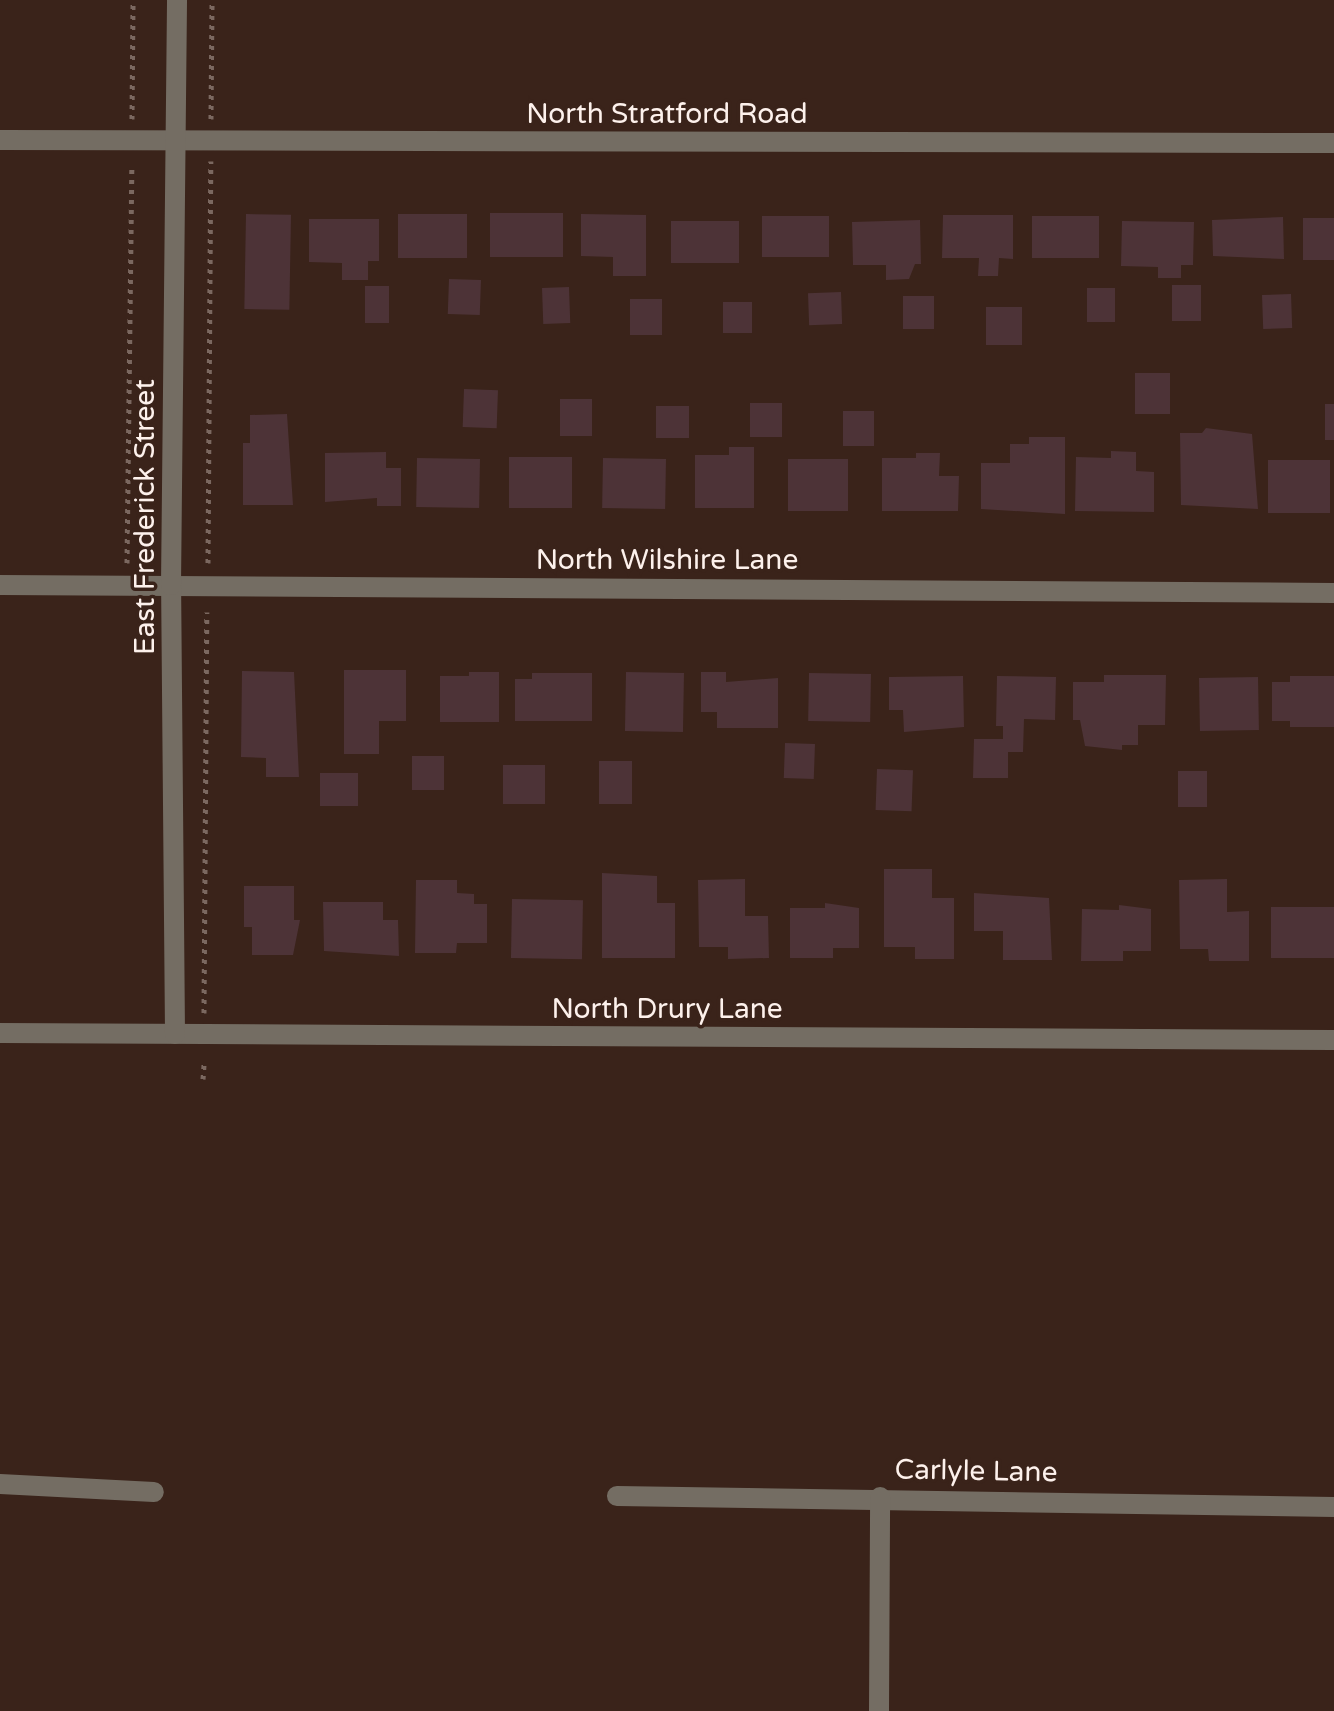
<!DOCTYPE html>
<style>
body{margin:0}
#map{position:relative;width:1334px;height:1711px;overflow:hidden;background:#3a231a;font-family:"Varela Round",sans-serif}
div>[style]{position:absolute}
.building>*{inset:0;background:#4d3337;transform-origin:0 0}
.path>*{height:5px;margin-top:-2.5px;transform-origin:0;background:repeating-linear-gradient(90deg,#7b6860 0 4px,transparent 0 10px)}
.minor>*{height:20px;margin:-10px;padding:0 10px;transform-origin:10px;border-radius:10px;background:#746d63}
span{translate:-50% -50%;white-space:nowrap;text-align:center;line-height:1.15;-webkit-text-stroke:7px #3a231a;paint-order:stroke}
.street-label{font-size:28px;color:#fdf1ec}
</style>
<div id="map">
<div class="building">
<div style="left:563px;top:213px;width:44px;height:73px;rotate:90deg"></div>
<div style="left:246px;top:214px;width:45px;height:95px;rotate:1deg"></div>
<div style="left:398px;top:214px;width:69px;height:44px"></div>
<div style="clip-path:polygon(581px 214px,646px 215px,646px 276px,613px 276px,613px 257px,581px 256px)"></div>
<div style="clip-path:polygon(943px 215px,1013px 215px,1013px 259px,999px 258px,998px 276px,978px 276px,979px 258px,942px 258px)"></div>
<div style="left:762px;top:216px;width:67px;height:41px"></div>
<div style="left:1099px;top:216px;width:42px;height:67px;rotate:90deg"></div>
<div style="clip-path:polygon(1283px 217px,1284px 259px,1213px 256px,1212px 220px)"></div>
<div style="left:1303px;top:218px;width:31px;height:42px"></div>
<div style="clip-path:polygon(309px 219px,379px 219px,379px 261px,368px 261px,368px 280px,342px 280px,342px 263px,309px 262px)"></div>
<div style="clip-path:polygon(920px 220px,921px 264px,915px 264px,909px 279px,886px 280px,886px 265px,853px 265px,852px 222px)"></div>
<div style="left:671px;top:221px;width:68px;height:42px"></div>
<div style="clip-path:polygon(1122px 221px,1194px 222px,1193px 265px,1181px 265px,1181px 278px,1158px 278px,1158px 267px,1121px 266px)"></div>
<div style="left:449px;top:279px;width:32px;height:35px;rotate:2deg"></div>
<div style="left:1172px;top:285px;width:29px;height:36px"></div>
<div style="left:389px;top:286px;width:37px;height:24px;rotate:90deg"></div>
<div style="left:569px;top:287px;width:36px;height:27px;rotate:88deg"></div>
<div style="left:1087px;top:288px;width:28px;height:34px"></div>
<div style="left:841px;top:292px;width:32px;height:33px;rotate:88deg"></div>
<div style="left:1291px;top:294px;width:34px;height:29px;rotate:88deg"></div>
<div style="left:903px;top:296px;width:31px;height:33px"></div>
<div style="left:630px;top:299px;width:32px;height:36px"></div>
<div style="left:723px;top:302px;width:29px;height:31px"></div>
<div style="left:986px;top:307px;width:36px;height:38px"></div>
<div style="left:1135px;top:373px;width:35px;height:41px"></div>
<div style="left:464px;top:389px;width:34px;height:38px;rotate:2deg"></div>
<div style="left:560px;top:399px;width:32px;height:37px"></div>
<div style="left:750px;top:403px;width:32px;height:34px"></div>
<div style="left:1325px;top:404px;width:9px;height:36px"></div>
<div style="left:656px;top:406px;width:33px;height:32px"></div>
<div style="left:843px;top:411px;width:31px;height:35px"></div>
<div style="clip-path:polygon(287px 414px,293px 505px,243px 505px,243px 443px,250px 443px,250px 415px)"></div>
<div style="clip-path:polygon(1206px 428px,1252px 434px,1258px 509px,1181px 505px,1180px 433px,1202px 433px)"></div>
<div style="clip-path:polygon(1029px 437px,1065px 437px,1065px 514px,981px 509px,981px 463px,1010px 463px,1010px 444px,1029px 444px)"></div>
<div style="clip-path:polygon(729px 447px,754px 447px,754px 508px,695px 508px,695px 455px,729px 455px)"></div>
<div style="clip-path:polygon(1111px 451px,1136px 452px,1136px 471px,1154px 472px,1154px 512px,1075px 511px,1076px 457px,1111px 458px)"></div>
<div style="clip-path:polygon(386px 452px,386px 468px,401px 468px,401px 506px,377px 506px,377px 498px,325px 502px,325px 453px)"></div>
<div style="clip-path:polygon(916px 453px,940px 453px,939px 476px,959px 476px,958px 511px,882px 511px,882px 458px,916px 458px)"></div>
<div style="left:509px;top:457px;width:63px;height:51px"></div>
<div style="left:417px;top:458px;width:63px;height:49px;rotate:1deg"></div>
<div style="left:603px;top:458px;width:63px;height:50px;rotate:1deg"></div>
<div style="left:788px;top:459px;width:60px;height:52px"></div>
<div style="left:1268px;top:460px;width:62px;height:53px"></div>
<div style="clip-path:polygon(344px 670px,406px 670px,406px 721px,379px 721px,379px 754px,344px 754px)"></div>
<div style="clip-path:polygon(242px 671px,294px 672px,299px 777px,266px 777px,266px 758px,241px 757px)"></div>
<div style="clip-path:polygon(469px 672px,499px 672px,499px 722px,440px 722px,440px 676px,469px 676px)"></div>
<div style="left:626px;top:672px;width:58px;height:59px;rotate:1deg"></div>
<div style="clip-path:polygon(701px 672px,726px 672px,726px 682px,778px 678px,778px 728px,717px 728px,717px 712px,701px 712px)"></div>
<div style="clip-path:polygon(532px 673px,592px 673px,592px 721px,515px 721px,515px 679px,532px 679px)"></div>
<div style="left:809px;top:673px;width:62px;height:48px;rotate:1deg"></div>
<div style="clip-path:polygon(1104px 675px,1166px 675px,1165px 725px,1138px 725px,1138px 745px,1122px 745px,1122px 750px,1085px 746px,1080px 720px,1073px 720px,1073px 682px,1104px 682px)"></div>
<div style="clip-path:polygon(963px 676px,964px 727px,904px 732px,903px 710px,889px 710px,889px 677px)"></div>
<div style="clip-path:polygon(997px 676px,1056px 677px,1055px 720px,1024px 719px,1023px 752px,1008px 752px,1008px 778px,973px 778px,974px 739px,1003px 739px,1003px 726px,996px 726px)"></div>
<div style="clip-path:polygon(1290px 676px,1334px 676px,1334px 727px,1290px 727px,1290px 721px,1272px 721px,1272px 682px,1290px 682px)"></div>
<div style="left:1258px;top:677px;width:53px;height:59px;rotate:89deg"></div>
<div style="left:785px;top:743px;width:30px;height:35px;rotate:2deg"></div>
<div style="left:412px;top:756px;width:32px;height:34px"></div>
<div style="left:599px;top:761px;width:33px;height:43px"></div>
<div style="left:503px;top:765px;width:42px;height:39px"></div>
<div style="left:877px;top:769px;width:36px;height:41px;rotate:2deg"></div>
<div style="left:1178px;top:771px;width:29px;height:36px"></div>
<div style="left:320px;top:773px;width:38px;height:33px"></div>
<div style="clip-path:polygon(884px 869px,932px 869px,932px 898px,954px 898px,954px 959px,915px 959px,915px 947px,884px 947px)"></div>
<div style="clip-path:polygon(602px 873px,657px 876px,657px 903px,675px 903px,675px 958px,602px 958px)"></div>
<div style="clip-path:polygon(745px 879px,745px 916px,768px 916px,769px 958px,728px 959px,728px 947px,699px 947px,698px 880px)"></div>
<div style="clip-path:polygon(1227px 879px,1227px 912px,1249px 911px,1249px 961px,1209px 961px,1208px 949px,1180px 949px,1179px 880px)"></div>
<div style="clip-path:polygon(416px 880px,457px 880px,457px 893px,474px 894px,474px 904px,487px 904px,487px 943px,457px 943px,456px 953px,415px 953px)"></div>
<div style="clip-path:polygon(244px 886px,294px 886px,294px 920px,300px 920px,293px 955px,252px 955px,252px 927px,244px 927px)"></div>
<div style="clip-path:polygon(974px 893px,1049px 898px,1052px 960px,1003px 960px,1003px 931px,974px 931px)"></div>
<div style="left:512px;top:899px;width:71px;height:59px;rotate:1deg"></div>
<div style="clip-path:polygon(323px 902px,383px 902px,383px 920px,398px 920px,399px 956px,324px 951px)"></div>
<div style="clip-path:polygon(825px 903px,859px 908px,859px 948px,833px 948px,833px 958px,790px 958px,790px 908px,825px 908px)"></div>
<div style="clip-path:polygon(1119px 905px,1151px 909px,1151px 951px,1123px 951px,1123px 961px,1081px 961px,1082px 909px,1119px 910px)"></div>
<div style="left:1271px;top:907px;width:63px;height:51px"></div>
</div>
<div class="path">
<div style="left:132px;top:119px;width:119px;rotate:-89.5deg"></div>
<div style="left:211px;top:119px;width:119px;rotate:-89.5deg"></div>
<div style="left:127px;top:563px;width:398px;rotate:-89.3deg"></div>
<div style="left:208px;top:563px;width:402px;rotate:-89.6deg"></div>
<div style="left:204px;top:1013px;width:401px;rotate:-89.6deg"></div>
<div style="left:203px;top:1079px;width:16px;rotate:-86deg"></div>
</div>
<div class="minor">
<div style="left:0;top:140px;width:1334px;rotate:0.13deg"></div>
<div style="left:0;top:585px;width:1334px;rotate:0.34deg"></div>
<div style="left:0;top:1033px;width:1334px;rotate:0.3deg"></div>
<div style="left:175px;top:1034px;width:449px;rotate:-90.5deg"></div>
<div style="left:171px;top:585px;width:585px;rotate:-89.41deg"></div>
<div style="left:0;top:1484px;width:154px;rotate:3deg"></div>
<div style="left:617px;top:1496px;width:717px;rotate:0.88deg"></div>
<div style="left:879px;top:1711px;width:214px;rotate:-89.7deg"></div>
</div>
<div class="street-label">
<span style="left:667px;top:114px">North Stratford Road</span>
<span style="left:145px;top:517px;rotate:-90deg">East Frederick Street</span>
<span style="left:667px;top:560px">North Wilshire Lane</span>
<span style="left:667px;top:1009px">North Drury Lane</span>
<span style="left:976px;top:1471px;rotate:1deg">Carlyle Lane</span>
</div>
</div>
